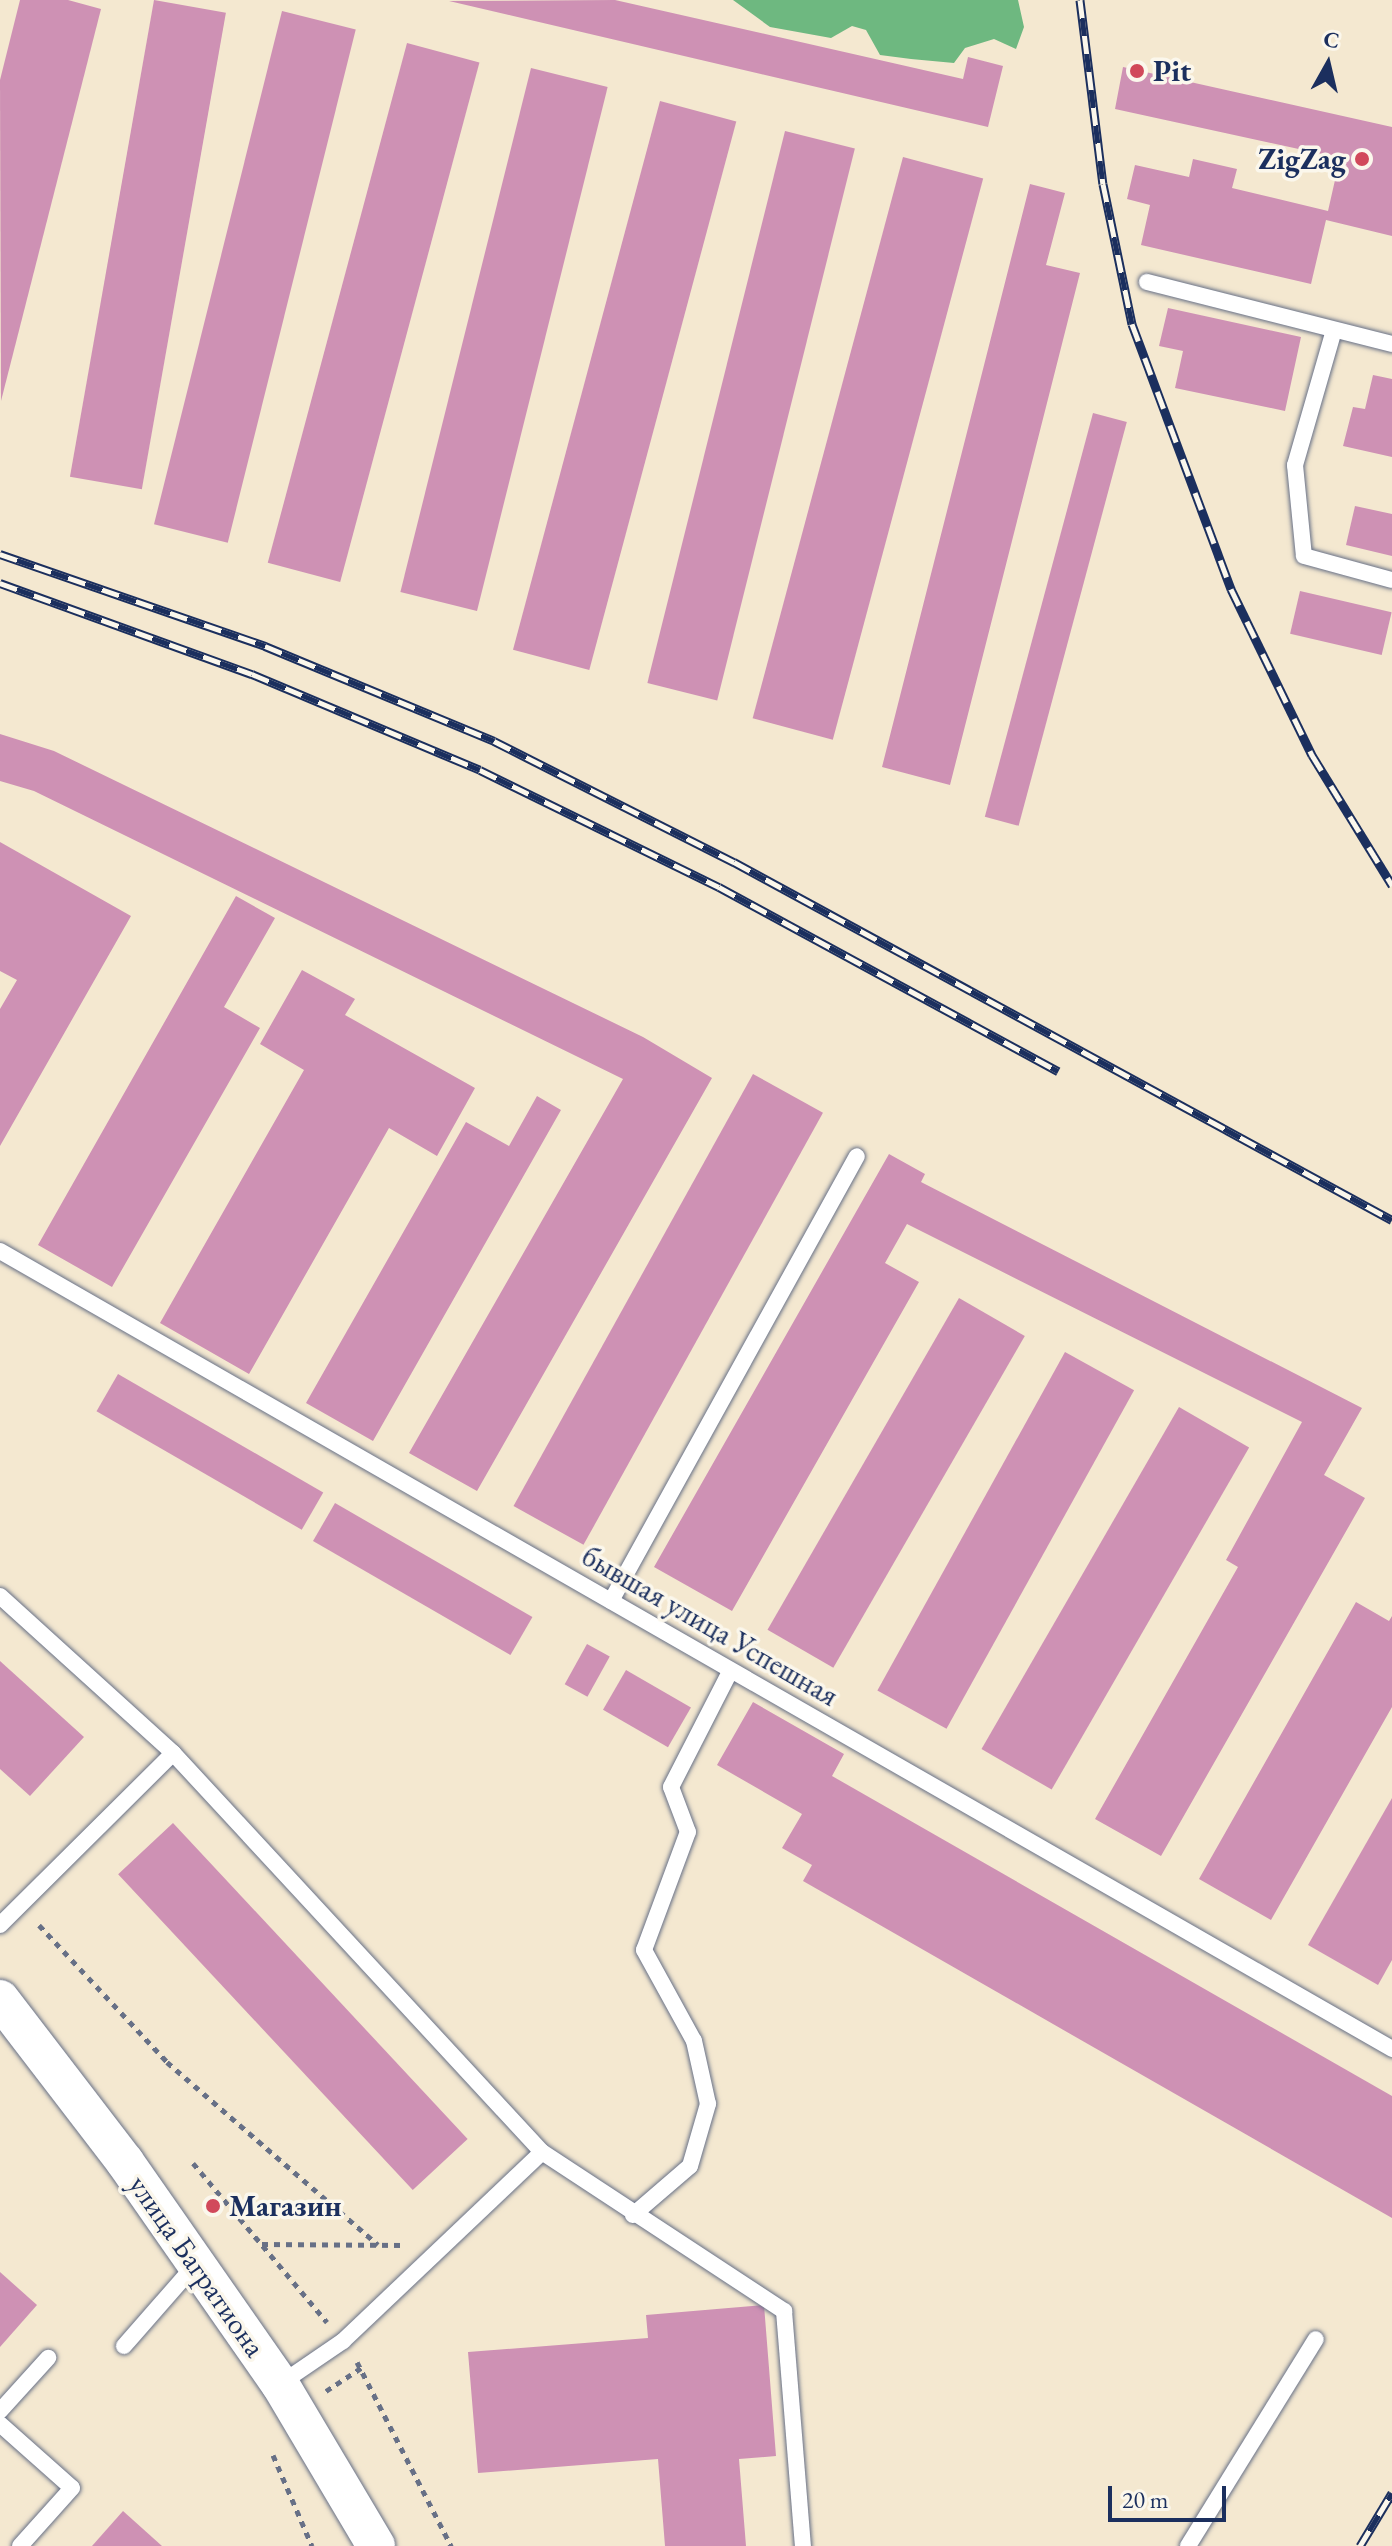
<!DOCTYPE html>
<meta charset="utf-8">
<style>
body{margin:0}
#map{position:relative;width:1392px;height:2546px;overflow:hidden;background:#f4e8d0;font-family:"EB Garamond",serif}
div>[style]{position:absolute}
.forest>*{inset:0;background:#6eb880}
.building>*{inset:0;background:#ce91b4;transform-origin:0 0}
.path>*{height:5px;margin-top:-2.5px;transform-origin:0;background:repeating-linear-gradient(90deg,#677086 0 6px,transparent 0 12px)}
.roads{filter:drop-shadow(0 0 2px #677086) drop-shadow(0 0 2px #677086)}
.service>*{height:16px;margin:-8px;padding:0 8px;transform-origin:8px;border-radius:8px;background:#fff}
.tertiary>*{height:38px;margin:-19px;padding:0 19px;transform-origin:19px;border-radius:19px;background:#fff}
.rail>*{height:9px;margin-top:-4.5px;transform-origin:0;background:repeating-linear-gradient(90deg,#fbf7ec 0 18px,#1b2f5e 0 36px);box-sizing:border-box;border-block:2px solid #1b2f5e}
.dots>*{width:22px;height:22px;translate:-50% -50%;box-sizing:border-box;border:4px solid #fbf7ec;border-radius:50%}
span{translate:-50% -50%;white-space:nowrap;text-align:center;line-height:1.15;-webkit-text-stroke:7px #fbf7ec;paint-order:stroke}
.poi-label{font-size:30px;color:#1b2f5e;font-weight:700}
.left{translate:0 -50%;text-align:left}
.right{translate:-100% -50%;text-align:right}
.street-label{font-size:30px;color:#1b2f5e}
.north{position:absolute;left:1288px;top:24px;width:80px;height:80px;-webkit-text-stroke:6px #fbf7ec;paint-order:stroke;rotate:8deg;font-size:22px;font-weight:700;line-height:32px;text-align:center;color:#1b2f5e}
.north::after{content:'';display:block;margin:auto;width:28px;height:36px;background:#1b2f5e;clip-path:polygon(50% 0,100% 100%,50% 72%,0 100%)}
.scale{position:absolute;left:1108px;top:2486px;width:118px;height:36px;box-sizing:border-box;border:4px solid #1b2f5e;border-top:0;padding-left:10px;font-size:24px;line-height:28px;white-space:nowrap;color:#1b2f5e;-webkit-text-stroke:6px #fbf7ec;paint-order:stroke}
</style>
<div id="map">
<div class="forest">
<div style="clip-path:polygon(733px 0,1018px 0,1024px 27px,1016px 49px,994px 39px,965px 48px,954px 63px,911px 59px,880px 55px,866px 30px,852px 26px,831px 38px,770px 27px)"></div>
</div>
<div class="building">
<div style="clip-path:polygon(20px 0,68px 0,101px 9px,1px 401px,0 80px)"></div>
<div style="left:154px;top:0;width:73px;height:484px;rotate:10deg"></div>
<div style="clip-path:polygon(615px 0,963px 79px,968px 57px,1003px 66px,988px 127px,449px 1px)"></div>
<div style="left:282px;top:11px;width:76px;height:529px;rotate:14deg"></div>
<div style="left:407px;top:43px;width:75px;height:538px;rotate:15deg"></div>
<div style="clip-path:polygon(1123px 67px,1392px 127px,1392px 236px,1326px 220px,1311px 284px,1141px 245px,1150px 205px,1127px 199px,1135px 165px,1189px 177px,1193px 159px,1237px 169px,1232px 188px,1328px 211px,1340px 158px,1115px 109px)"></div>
<div style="left:531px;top:68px;width:79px;height:540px;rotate:14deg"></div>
<div style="left:660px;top:101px;width:79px;height:568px;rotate:15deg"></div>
<div style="left:785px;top:131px;width:72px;height:569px;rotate:14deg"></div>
<div style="left:903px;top:157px;width:83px;height:581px;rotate:15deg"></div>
<div style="clip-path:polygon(1030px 184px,1065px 193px,1046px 265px,1080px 273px,950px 785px,882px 767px)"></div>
<div style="clip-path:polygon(1168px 308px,1301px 337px,1285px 411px,1175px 388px,1183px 351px,1159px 346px)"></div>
<div style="clip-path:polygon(1373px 375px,1392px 379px,1392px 457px,1343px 446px,1353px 407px,1365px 409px)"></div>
<div style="left:1093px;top:413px;width:35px;height:418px;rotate:15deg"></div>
<div style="clip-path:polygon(1355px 506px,1392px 514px,1392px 556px,1346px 545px)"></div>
<div style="left:1300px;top:591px;width:94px;height:44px;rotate:13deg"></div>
<div style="clip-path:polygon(0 734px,54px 751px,643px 1037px,712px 1078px,477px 1491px,409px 1453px,623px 1079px,34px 791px,0 781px)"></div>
<div style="clip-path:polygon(0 842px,131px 916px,0 1146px,0 1009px,17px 980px,0 971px)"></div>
<div style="clip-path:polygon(236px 896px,275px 918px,224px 1007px,260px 1028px,112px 1287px,38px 1245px)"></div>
<div style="clip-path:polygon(302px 970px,355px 999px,345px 1015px,475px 1088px,437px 1156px,389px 1128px,249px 1374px,160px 1323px,304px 1070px,260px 1044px)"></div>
<div style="left:753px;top:1074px;width:80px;height:494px;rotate:29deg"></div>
<div style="clip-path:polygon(537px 1096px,561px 1110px,373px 1441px,306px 1403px,466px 1122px,509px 1146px)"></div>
<div style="clip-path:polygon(889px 1154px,925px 1174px,921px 1182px,1362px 1408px,1324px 1475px,1365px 1498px,1161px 1856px,1095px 1819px,1238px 1567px,1226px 1560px,1302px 1422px,907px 1224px,885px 1263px,919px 1282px,732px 1611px,654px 1567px)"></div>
<div style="left:959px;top:1298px;width:76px;height:383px;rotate:30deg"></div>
<div style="left:1065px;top:1352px;width:79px;height:387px;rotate:29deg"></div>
<div style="left:118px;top:1374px;width:237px;height:43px;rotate:30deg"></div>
<div style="left:1179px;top:1407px;width:81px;height:395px;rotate:30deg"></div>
<div style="left:335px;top:1503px;width:228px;height:44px;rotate:30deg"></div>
<div style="clip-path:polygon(1356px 1602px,1389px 1621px,1392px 1616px,1392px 1707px,1271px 1920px,1199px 1879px)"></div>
<div style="left:587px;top:1644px;width:26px;height:46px;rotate:29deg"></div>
<div style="clip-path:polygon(0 1661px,84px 1737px,30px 1796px,0 1769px)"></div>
<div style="left:626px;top:1670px;width:75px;height:46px;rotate:30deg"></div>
<div style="clip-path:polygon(753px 1702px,844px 1754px,832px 1776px,1392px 2096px,1392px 2218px,803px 1881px,812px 1865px,782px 1848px,802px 1814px,717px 1765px)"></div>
<div style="clip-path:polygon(1392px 1798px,1392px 1960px,1378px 1985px,1308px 1945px)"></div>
<div style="left:173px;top:1823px;width:432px;height:75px;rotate:47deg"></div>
<div style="clip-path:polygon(0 2272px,37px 2305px,0 2347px)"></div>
<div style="clip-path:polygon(764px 2305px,776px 2456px,739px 2459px,746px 2546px,665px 2546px,658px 2459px,478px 2473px,468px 2352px,648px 2338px,646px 2315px)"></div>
<div style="clip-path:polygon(123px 2511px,162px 2546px,92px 2546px)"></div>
</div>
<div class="path">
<div style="left:39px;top:1925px;width:187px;rotate:46.9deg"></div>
<div style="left:167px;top:2062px;width:279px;rotate:40.9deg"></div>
<div style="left:193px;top:2163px;width:208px;rotate:49.9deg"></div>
<div style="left:262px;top:2244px;width:142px;rotate:0.4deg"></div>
<div style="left:357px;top:2362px;width:207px;rotate:62.9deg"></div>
<div style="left:326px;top:2391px;width:42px;rotate:-33.3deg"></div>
<div style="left:273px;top:2455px;width:99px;rotate:66.8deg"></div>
</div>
<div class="roads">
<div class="service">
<div style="left:1147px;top:282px;width:253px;rotate:14.2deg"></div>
<div style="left:1334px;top:330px;width:141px;rotate:106.1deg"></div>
<div style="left:1295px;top:465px;width:91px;rotate:84.4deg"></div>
<div style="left:1304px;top:556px;width:91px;rotate:15.3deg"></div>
<div style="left:0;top:1251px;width:1605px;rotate:29.82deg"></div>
<div style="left:0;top:1596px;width:234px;rotate:42.2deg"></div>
<div style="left:173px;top:1753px;width:543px;rotate:47.24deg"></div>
<div style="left:542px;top:2152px;width:290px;rotate:33.3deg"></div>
<div style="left:784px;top:2311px;width:236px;rotate:85.4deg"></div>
<div style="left:611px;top:1601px;width:508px;rotate:-61.07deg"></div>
<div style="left:0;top:1925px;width:244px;rotate:-44.8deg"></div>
<div style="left:633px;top:2215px;width:75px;rotate:-40.7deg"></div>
<div style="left:690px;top:2166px;width:65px;rotate:-73.8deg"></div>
<div style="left:708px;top:2104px;width:65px;rotate:-102.5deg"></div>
<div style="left:694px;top:2041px;width:104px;rotate:-118.8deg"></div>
<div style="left:644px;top:1950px;width:126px;rotate:-69.6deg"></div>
<div style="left:688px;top:1832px;width:48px;rotate:-110.7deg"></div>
<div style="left:671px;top:1787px;width:131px;rotate:-62.9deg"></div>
<div style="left:124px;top:2346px;width:108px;rotate:-48.8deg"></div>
<div style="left:280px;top:2384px;width:76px;rotate:-34.3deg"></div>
<div style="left:343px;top:2341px;width:274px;rotate:-43.5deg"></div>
<div style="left:0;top:2411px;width:72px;rotate:-47.8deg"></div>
<div style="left:0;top:2424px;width:96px;rotate:41.6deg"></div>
<div style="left:72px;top:2488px;width:78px;rotate:131.9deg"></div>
<div style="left:1188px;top:2546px;width:243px;rotate:-58.3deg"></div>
</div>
<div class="tertiary">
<div style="left:0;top:1999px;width:205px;rotate:52.5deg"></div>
<div style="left:125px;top:2162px;width:271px;rotate:55.1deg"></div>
<div style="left:280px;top:2384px;width:188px;rotate:59.3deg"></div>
</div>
</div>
<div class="rail">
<div style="left:1080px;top:0;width:185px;rotate:82.9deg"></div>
<div style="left:1103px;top:184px;width:143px;rotate:78.3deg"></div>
<div style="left:1132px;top:324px;width:283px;rotate:69.5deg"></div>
<div style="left:1231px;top:589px;width:185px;rotate:64deg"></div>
<div style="left:1312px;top:755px;width:153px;rotate:58.4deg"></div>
<div style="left:0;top:554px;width:281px;rotate:19.1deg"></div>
<div style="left:265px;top:646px;width:248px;rotate:22.5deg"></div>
<div style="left:494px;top:741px;width:269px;rotate:26.8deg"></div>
<div style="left:734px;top:862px;width:749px;rotate:28.55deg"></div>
<div style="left:0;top:583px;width:268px;rotate:19.9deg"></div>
<div style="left:252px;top:674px;width:247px;rotate:22.8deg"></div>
<div style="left:480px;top:770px;width:266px;rotate:26.1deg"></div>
<div style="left:719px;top:887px;width:386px;rotate:28.5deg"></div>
<div style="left:1360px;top:2546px;width:62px;rotate:-58.9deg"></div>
</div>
<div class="dots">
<div style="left:1137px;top:71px;background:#d1495b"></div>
<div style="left:1362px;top:159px;background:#d1495b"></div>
<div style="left:213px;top:2206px;background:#d1495b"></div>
</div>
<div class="poi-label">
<span class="left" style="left:1153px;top:71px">Pit</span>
<span class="right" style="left:1346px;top:159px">ZigZag</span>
<span class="left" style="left:229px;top:2206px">Магазин</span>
</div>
<div class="street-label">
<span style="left:710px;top:1626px;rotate:30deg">бывшая улица Успешная</span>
<span style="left:197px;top:2266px;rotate:55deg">улица Багратиона</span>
</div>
<div class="north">С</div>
<div class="scale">20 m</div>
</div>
